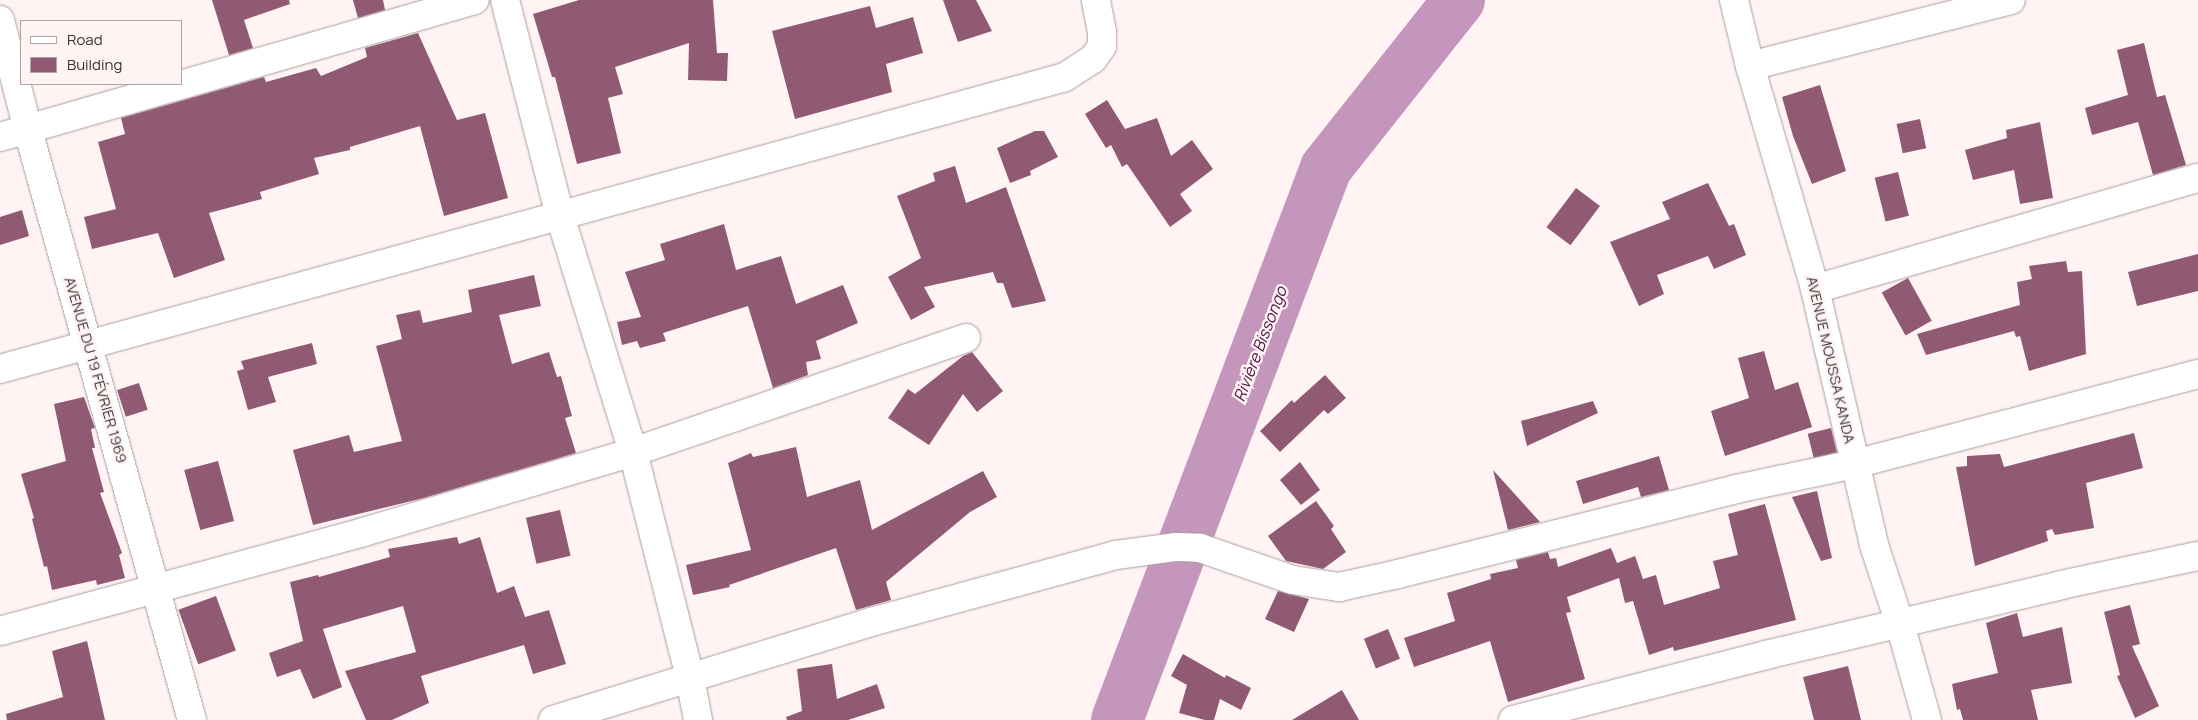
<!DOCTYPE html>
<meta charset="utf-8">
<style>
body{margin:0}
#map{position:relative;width:2198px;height:720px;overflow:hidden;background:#fff3f4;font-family:Manrope,sans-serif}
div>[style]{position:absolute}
.river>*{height:52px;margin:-26px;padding:0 26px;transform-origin:26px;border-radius:26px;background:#c596bc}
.building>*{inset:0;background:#905b72;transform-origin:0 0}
.roads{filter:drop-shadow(0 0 1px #ac9e9f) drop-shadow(0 0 1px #ac9e9f)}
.street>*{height:28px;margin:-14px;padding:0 14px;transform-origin:14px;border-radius:14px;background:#fff}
span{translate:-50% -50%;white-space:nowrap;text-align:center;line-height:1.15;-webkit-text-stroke:5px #fff3f4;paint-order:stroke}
.street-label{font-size:15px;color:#373132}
.water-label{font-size:16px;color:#491243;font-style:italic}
.legend{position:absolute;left:20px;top:20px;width:162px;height:65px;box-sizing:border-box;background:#fff3f4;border:1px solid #afa5a6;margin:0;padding:6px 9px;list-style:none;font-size:15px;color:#373132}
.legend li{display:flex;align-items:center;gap:10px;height:25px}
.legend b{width:25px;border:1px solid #afa5a6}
</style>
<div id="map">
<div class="river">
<div style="left:1117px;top:720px;width:590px;rotate:-69.26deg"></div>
<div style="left:1326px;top:168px;width:214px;rotate:-51.6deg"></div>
</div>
<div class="building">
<div style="clip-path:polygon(212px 0,289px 0,290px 4px,244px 20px,253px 48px,229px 55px)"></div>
<div style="clip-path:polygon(353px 0,383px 0,385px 10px,358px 18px)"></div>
<div style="clip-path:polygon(579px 0,713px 0,717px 53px,728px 53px,727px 81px,688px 80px,689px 43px,615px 67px,623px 94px,608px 98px,621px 153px,577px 164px,555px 77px,552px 77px,533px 14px)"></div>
<div style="clip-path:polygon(943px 0,976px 0,992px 31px,958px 42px)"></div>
<div style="clip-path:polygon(870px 6px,876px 28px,913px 17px,923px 53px,886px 64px,892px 92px,795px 119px,772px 31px)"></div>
<div style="clip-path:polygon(418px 33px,457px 120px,485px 113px,508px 198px,444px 216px,420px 126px,350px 147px,350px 150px,314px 158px,319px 174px,260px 192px,262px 199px,209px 213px,225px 260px,174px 278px,158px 233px,92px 249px,84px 217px,116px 209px,98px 142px,125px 134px,121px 118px,264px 77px,266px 82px,316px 68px,321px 76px,367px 57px,365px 48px)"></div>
<div style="clip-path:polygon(2144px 43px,2157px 97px,2165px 95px,2186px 165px,2153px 175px,2138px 122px,2092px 135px,2085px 108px,2128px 95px,2117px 50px)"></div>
<div style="clip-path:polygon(1820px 85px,1846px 171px,1812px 184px,1793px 136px,1782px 97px)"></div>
<div style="clip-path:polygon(1107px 100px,1125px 129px,1157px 118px,1171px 156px,1192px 140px,1213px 169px,1180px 194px,1192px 211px,1170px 227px,1127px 164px,1122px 167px,1111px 145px,1106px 148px,1085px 114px)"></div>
<div style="left:1920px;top:119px;width:30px;height:24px;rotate:78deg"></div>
<div style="clip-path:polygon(2040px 122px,2053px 198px,2020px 204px,2014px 170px,1973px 180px,1965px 150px,2007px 138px,2006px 130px)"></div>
<div style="clip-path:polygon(1035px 131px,1044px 131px,1058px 157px,1030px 171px,1031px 175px,1010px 183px,997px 148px)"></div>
<div style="clip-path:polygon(955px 166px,966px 203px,1006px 187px,1046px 301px,1012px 308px,1003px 283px,997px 283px,993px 272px,924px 287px,935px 307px,911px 320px,888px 277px,921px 258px,897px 196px,935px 181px,933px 173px)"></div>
<div style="left:1898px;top:172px;width:45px;height:24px;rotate:76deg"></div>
<div style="clip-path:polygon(1708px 183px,1729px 226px,1734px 224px,1746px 255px,1714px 269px,1708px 256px,1657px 275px,1664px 294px,1639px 306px,1610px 242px,1670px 219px,1662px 202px)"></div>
<div style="left:1576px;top:188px;width:30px;height:49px;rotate:37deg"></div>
<div style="clip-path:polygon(22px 210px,29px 236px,0 245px,0 217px)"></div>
<div style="clip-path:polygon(724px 224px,736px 270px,781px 256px,796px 304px,843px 285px,858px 323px,816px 341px,821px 359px,806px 362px,808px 375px,773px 388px,748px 306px,663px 333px,666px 341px,640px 348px,637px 341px,622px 345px,617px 322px,641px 317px,625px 272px,665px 260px,660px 244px)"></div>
<div style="clip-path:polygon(2198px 254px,2198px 291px,2137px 306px,2128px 272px)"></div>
<div style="clip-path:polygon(2066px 261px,2068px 272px,2082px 271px,2086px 354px,2029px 371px,2020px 336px,2016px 337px,2014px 331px,1926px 355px,1917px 334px,2020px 305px,2017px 282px,2032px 279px,2029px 266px)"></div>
<div style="clip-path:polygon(534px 275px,541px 306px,499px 315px,512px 364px,549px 352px,557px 377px,561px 376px,572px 416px,565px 418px,576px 453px,424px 498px,313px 525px,293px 450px,349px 435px,354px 452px,402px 441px,376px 346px,402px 339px,396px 315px,420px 310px,423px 323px,472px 312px,468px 290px)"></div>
<div style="left:1908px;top:278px;width:49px;height:30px;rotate:61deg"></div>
<div style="clip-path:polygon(312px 343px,317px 364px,268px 377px,276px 402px,248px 410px,237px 371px,244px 369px,241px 361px)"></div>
<div style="clip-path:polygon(1764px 351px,1775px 390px,1798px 382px,1812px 427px,1725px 456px,1711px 411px,1749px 398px,1738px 358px)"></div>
<div style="clip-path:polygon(972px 352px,1003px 391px,977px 412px,963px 394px,929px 445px,888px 418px,908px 389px,915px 394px,963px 356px)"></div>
<div style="clip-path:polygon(1325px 375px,1346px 398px,1328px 414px,1324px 410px,1280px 452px,1260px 431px,1292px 400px,1294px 403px)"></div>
<div style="left:139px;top:383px;width:28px;height:23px;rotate:72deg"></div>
<div style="clip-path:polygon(84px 397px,95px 428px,91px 429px,95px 448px,92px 448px,104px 492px,100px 493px,122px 553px,119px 555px,125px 578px,97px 585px,96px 580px,52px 590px,47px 566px,44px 567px,32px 519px,34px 518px,21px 474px,66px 461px,54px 404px)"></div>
<div style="clip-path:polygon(1593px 401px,1598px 413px,1527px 446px,1521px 421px)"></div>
<div style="left:1831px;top:428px;width:25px;height:24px;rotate:76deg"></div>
<div style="clip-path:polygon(2134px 433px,2143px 468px,2086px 483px,2094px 528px,2055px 535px,2052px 529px,2046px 531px,2048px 541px,1975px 566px,1956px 467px,1967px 466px,1967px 456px,2000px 454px,2004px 467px)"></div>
<div style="clip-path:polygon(796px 447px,807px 497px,860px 480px,872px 530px,983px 471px,997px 497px,970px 512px,886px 582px,891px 600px,856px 610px,836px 548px,729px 585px,730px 587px,693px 595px,686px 565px,751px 550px,728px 463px,751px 453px,753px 457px)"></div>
<div style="clip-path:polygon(1659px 456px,1669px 490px,1641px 497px,1638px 487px,1583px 504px,1576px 481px)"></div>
<div style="left:218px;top:461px;width:62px;height:35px;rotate:75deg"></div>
<div style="clip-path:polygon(1300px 462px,1320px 490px,1301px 505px,1280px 480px)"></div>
<div style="clip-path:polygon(1493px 470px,1540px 522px,1508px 530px)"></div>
<div style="clip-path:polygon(1817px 491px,1832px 558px,1821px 561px,1792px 497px)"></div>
<div style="clip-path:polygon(1316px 501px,1334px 526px,1331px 529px,1346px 552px,1323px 569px,1286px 561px,1268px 536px)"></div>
<div style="clip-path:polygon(1765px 504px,1796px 620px,1674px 651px,1673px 647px,1649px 655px,1633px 601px,1625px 603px,1619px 578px,1567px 597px,1571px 612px,1566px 613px,1585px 679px,1508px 702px,1490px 641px,1414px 667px,1404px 638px,1455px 621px,1447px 593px,1491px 579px,1490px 574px,1518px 568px,1516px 560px,1548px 552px,1550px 559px,1556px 558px,1558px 567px,1611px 548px,1617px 563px,1635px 556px,1643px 579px,1656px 575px,1664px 605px,1720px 588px,1713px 561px,1738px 555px,1728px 514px)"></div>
<div style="left:560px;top:510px;width:47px;height:35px;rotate:77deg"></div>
<div style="clip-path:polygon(457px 537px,459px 544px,480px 537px,497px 593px,514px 586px,525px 617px,549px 610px,566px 664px,533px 674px,524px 645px,421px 676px,429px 703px,392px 720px,366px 720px,345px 671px,416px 652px,403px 606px,323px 629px,342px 687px,313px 699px,300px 669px,277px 677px,269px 653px,303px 641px,290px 582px,318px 575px,319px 577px,390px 557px,388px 549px)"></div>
<div style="clip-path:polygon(1278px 591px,1309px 599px,1294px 632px,1265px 619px)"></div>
<div style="left:216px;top:596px;width:58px;height:40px;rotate:70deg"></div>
<div style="clip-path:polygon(2130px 605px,2140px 644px,2132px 646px,2159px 706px,2135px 718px,2117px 676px,2120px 675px,2104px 612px)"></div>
<div style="clip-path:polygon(2017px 613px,2023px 637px,2062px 627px,2072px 683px,2031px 690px,2038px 720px,1963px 720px,1960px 709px,1957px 710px,1952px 684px,1998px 673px,1986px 623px)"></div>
<div style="left:1388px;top:629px;width:32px;height:26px;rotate:68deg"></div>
<div style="clip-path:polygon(87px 641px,105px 720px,7px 720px,6px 714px,63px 697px,52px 651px)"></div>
<div style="clip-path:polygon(1183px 654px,1225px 678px,1226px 675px,1251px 688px,1241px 710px,1220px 699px,1214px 720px,1205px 720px,1179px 713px,1187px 685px,1171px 676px)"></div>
<div style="clip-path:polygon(832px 664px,837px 699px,877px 684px,885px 708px,848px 720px,787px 720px,786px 717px,802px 711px,797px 669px)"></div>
<div style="clip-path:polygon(1848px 666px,1861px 720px,1814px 720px,1803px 677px)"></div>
<div style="clip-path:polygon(1342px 690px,1359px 720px,1292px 720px)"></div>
</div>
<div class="roads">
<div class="street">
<div style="left:505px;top:0;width:223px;rotate:75.7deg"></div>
<div style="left:560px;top:216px;width:247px;rotate:72.8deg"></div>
<div style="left:633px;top:452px;width:233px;rotate:75.8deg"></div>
<div style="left:690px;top:678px;width:43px;rotate:79.2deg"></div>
<div style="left:1734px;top:0;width:68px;rotate:76.4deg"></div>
<div style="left:1750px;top:66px;width:232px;rotate:73.7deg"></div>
<div style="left:1815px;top:289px;width:263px;rotate:77deg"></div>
<div style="left:1874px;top:545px;width:83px;rotate:71.8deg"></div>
<div style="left:1900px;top:624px;width:100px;rotate:74.3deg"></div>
<div style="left:0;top:20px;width:114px;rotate:75.7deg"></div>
<div style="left:28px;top:130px;width:612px;rotate:74.47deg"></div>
<div style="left:1750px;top:66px;width:269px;rotate:-14.2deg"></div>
<div style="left:0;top:137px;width:494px;rotate:-16.1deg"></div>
<div style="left:1815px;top:289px;width:399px;rotate:-16.2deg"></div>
<div style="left:0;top:369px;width:1104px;rotate:-15.33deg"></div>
<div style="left:1065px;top:77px;width:33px;rotate:-33deg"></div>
<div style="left:1093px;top:59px;width:16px;rotate:-55deg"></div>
<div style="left:1102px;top:46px;width:14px;rotate:-90deg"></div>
<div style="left:1102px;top:32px;width:33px;rotate:-101deg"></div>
<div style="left:0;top:631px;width:373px;rotate:-15.2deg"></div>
<div style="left:360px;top:533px;width:285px;rotate:-16.5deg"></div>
<div style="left:633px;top:452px;width:352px;rotate:-18.9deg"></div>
<div style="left:553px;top:720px;width:333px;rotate:-17.1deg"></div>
<div style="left:871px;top:622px;width:254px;rotate:-15.3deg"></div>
<div style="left:1116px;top:555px;width:61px;rotate:-7.6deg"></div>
<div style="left:1176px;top:547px;width:24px;rotate:2deg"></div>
<div style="left:1200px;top:548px;width:98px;rotate:19deg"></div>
<div style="left:1293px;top:580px;width:47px;rotate:8.7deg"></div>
<div style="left:1339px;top:587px;width:60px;rotate:-12.4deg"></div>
<div style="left:1398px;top:574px;width:349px;rotate:-14.1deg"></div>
<div style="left:1736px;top:489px;width:122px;rotate:-11.9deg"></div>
<div style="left:1855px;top:464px;width:355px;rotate:-14.7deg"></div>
<div style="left:1513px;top:720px;width:261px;rotate:-14.4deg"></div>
<div style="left:1766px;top:655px;width:303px;rotate:-13.3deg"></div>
<div style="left:2061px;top:585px;width:140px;rotate:-12deg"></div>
</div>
</div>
<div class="street-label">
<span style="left:1831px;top:360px;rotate:77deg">AVENUE MOUSSA KANDA</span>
<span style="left:96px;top:370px;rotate:74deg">AVENUE DU 19 FÉVRIER 1969</span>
</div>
<div class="water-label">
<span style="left:1260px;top:344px;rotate:-69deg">Rivière Bissongo</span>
</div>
<ul class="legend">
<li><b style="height:6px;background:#fff"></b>Road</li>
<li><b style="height:14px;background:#905b72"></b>Building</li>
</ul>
</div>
